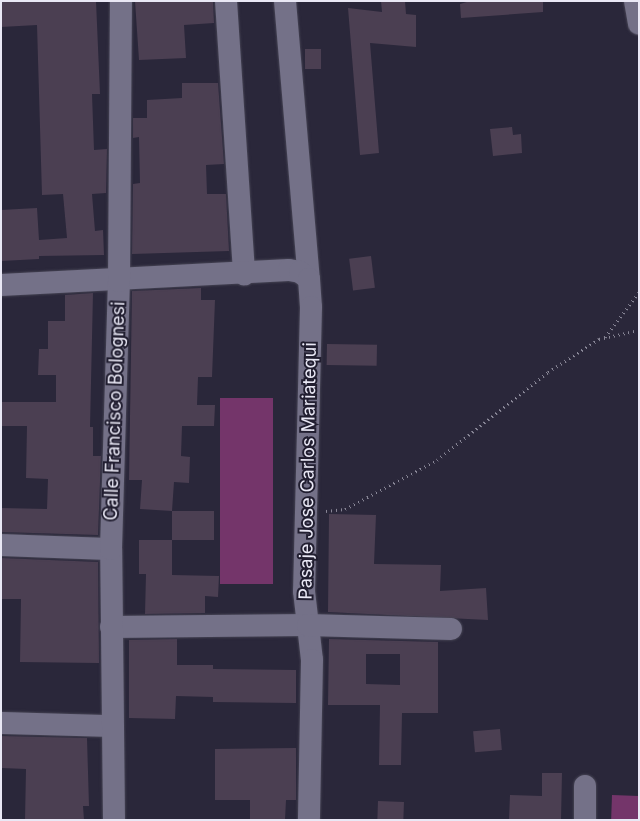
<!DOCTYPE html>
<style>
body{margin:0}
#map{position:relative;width:640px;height:821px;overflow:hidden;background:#2a273a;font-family:Inter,sans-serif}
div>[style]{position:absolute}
.green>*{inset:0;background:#74356a;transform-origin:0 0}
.building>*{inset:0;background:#4b3f52;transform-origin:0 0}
.path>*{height:3px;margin-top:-1.5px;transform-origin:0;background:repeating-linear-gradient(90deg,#888696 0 1px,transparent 0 5px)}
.roads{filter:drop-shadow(0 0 1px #464454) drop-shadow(0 0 1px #464454)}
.minor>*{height:22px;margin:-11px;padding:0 11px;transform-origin:11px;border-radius:11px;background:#747188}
span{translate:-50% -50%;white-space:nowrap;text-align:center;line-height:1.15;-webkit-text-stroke:4px #211e30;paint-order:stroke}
.street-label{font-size:18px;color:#e9e8f5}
.frame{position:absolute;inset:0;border:2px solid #e9e8f5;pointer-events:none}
</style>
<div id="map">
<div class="green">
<div style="left:220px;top:398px;width:53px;height:186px"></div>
<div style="left:612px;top:795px;width:27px;height:25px;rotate:2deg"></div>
</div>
<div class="building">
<div style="clip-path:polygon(1px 1px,96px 1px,100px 94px,92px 94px,94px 150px,107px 149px,106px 193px,92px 194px,95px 231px,103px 230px,104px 255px,39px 256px,39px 259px,1px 261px,1px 210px,37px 208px,39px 240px,67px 238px,63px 194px,42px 195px,37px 25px,1px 27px)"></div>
<div style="clip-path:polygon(135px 1px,213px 1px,214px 23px,184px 25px,186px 58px,139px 60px)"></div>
<div style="clip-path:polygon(381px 1px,405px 1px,406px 14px,416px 15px,416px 47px,370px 43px,379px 153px,360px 155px,348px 8px,382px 12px)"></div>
<div style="clip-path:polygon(470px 1px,543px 1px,543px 12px,461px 18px,460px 4px)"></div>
<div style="left:305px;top:49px;width:16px;height:20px"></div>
<div style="clip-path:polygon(182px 83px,218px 83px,224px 164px,206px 165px,207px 194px,226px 194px,229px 251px,132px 254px,133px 184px,140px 183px,139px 137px,133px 138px,133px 118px,147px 118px,147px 100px,182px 98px)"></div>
<div style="clip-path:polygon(512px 127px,513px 135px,521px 134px,522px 153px,493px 156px,490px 129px)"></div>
<div style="left:371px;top:256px;width:32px;height:22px;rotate:83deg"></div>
<div style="clip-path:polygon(201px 288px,201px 300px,215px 300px,212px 377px,198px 377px,197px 405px,215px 405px,214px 426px,182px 426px,181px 456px,190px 457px,189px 483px,174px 482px,172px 511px,140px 509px,142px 480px,129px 480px,132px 291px)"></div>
<div style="clip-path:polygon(93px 293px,90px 427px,93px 427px,93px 456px,101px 456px,98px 535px,1px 532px,1px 508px,47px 509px,48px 479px,26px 478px,27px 426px,1px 426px,1px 402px,56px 402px,56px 375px,38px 375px,39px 349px,48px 349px,48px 321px,65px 321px,65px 295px)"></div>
<div style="left:327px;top:344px;width:50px;height:21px;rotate:1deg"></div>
<div style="left:172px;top:511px;width:42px;height:29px"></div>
<div style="clip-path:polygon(329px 514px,376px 515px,374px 564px,441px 565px,440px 591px,486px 588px,488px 620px,328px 612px)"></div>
<div style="clip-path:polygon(139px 540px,172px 540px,172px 575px,219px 576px,218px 597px,205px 596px,205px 613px,145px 614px,146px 574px,139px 574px)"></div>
<div style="clip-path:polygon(1px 558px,98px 562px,99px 663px,20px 662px,21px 599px,1px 599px)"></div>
<div style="clip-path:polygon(177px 639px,177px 665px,213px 665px,213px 669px,296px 670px,296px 703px,213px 702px,213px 697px,176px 696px,175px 719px,129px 718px,129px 640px)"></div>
<div style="clip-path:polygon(evenodd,329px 639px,438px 642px,438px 713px,402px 713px,401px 765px,379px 765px,380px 705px,328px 705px,329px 639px,366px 654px,400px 654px,400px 685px,366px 684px,366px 654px)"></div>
<div style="left:500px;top:729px;width:21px;height:27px;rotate:85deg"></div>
<div style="clip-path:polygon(1px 736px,87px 738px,89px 806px,83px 806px,84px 820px,25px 820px,26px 769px,2px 768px)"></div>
<div style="clip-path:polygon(296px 748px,296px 800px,286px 800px,285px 820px,250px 820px,250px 800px,215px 800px,215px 749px)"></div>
<div style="clip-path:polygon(542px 773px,562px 773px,561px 820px,509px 820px,510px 795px,542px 796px)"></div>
<div style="left:378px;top:801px;width:26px;height:19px;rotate:2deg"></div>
</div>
<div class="path">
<div style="left:605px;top:337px;width:56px;rotate:-52.9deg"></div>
<div style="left:326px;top:511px;width:19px;rotate:-6deg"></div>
<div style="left:345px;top:509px;width:104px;rotate:-28deg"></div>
<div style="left:437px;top:460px;width:142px;rotate:-38.4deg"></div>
<div style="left:548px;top:372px;width:61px;rotate:-32.9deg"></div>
<div style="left:599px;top:339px;width:41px;rotate:-12.7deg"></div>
</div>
<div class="roads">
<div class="minor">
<div style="left:226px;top:1px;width:274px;rotate:86.2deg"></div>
<div style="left:285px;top:1px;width:279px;rotate:85.1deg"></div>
<div style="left:635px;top:1px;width:23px;rotate:80deg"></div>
<div style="left:1px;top:285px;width:288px;rotate:-3deg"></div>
<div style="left:289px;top:270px;width:11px;rotate:10deg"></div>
<div style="left:300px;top:272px;width:11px;rotate:38deg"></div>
<div style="left:309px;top:279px;width:28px;rotate:86deg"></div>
<div style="left:311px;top:307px;width:284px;rotate:91.4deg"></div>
<div style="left:304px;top:591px;width:69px;rotate:83.4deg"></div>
<div style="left:312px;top:660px;width:160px;rotate:91.1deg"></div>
<div style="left:1px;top:545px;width:110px;rotate:2.1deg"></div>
<div style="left:111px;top:627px;width:197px;rotate:-0.6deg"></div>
<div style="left:308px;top:625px;width:143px;rotate:1.6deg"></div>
<div style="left:1px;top:723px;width:110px;rotate:1.6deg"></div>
<div style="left:585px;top:786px;width:34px;rotate:90deg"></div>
<div style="left:114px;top:820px;width:271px;rotate:-90.6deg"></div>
<div style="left:111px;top:549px;width:268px;rotate:-88.3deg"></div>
<div style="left:119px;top:281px;width:280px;rotate:-89.6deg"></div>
</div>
</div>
<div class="street-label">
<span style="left:115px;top:411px;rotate:-88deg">Calle Francisco Bolognesi</span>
<span style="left:308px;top:471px;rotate:-89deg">Pasaje Jose Carlos Mariatequi</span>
</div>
<div class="frame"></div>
</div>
